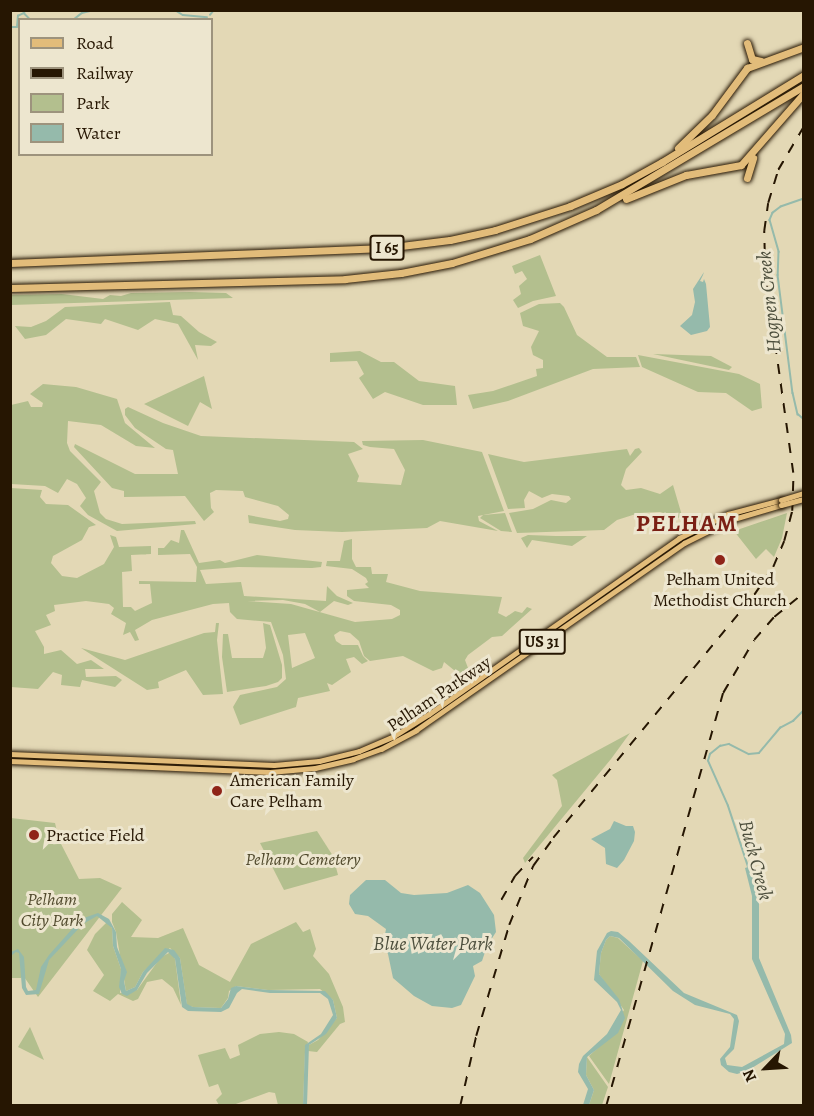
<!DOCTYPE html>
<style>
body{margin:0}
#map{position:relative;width:814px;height:1116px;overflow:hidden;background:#e3d8b5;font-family:Alegreya,serif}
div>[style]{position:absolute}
.green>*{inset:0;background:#b3bf8e}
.water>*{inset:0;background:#95baab}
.stream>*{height:1.5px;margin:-0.75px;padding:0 0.75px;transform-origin:0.75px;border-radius:0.75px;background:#95baab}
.roads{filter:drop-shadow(0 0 2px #261602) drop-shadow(0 0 2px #261602)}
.primary>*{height:5px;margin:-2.5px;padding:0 2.5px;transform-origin:2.5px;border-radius:2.5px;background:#e2bc7a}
.motorway>*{height:7px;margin:-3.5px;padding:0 3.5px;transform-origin:3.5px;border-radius:3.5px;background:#e2bc7a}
.rail>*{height:1.5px;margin-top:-0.75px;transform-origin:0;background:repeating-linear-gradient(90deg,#261602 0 10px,transparent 0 20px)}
.bridges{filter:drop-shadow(0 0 2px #261602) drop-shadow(0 0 2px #261602)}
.primary-bridge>*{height:5px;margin:-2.5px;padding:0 2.5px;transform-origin:2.5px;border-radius:2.5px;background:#e2bc7a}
.dots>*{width:16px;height:16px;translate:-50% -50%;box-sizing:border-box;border:3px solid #ede6cf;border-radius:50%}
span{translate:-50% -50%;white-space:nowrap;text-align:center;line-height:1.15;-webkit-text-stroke:6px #ede6cf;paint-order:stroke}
.shield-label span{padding:2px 4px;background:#ede6cf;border:2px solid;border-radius:4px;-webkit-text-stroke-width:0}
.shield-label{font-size:16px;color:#261602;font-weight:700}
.poi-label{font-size:18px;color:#261602}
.left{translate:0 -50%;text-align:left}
.street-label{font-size:18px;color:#261602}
.park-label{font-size:18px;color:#50492c;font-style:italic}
.water-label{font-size:20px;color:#4d4f3d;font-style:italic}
.district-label{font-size:24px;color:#7a1f14;font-weight:700;letter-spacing:1.5px}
.frame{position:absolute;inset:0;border:12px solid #261602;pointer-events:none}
.legend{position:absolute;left:18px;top:18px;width:195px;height:138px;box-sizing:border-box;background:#ede6cf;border:2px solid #9d937d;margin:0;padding:8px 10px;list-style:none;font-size:18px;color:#261602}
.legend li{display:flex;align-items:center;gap:12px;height:30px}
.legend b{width:30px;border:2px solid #9d937d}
.north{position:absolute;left:736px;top:1038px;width:60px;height:60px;-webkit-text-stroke:4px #ede6cf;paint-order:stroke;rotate:245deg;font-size:16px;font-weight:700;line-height:24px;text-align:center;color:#261602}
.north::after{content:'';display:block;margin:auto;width:21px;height:27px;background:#261602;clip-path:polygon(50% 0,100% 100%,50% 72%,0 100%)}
</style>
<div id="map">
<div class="green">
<div style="clip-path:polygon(540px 255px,556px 296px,533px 301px,518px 308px,513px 300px,521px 294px,519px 286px,527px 279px,522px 271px,515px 274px,512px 266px)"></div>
<div style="clip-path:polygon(190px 292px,226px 293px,233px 298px,11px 305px,11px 295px,62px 294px,103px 299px,110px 295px,121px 296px,131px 293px)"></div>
<div style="clip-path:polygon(170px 302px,173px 315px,181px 316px,199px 332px,217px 342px,211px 346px,195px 345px,198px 360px,178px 324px,155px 319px,138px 330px,105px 319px,101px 324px,66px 319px,46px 335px,25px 339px,15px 326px,31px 327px,46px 321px,65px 307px)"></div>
<div style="clip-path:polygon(560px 303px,564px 307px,577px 335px,607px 357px,636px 357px,640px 367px,593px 369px,508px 401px,473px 409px,468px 395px,493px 391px,537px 376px,536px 369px,543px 368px,543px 360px,533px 355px,531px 347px,539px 331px,523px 326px,520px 313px,539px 304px)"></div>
<div style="clip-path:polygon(360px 351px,381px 362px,394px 362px,419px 381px,455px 386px,457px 405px,423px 405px,385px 392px,373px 399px,359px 378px,364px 374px,357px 361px,330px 362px,330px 353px)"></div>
<div style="clip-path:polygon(653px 354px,711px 356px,732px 367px,729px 370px)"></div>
<div style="clip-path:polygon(638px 355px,739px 374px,760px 384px,762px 408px,752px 411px,726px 393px,698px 392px,642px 367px)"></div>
<div style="clip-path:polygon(204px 376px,212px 409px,200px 402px,188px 426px,144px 404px)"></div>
<div style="clip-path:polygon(43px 384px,76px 387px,117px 399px,125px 423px,155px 448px,136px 446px,101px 425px,68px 421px,67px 443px,70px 451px,101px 482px,94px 491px,100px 513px,106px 519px,122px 524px,195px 521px,196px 524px,117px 531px,88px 515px,80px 506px,86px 498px,77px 484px,67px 479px,58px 493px,45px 486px,11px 484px,11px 405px,28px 401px,31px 407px,42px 407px,43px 403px,30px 394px)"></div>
<div style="clip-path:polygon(128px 407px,163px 423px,201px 436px,354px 442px,363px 449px,348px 454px,359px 476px,357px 482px,401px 485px,405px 470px,394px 449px,370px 447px,363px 445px,362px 441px,423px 440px,482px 452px,504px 511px,478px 516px,479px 521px,498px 531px,440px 521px,427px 528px,342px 532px,295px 530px,249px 523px,248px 515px,280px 521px,288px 519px,289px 515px,278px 506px,245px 497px,243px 491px,216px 490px,210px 493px,211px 508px,214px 512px,204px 521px,185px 496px,124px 497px,124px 491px,112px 488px,74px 447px,75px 444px,135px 474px,178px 474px,173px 450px,166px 449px,135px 428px,125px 415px,125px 409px)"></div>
<div style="clip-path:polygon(639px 448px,642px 452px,626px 469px,621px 485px,626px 490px,641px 488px,660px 494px,673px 485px,683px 519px,660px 512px,639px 513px,617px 520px,604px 530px,517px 533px,509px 513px,533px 509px,551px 500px,566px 503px,571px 499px,569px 496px,552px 494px,542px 498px,529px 491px,524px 500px,525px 508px,508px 509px,488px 454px,524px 462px,627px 449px,630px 456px,635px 449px)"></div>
<div style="clip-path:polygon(evenodd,11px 488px,42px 490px,40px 497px,46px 504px,68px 505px,96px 525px,89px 527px,82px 540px,53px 556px,51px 563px,62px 576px,77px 578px,104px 564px,114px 547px,110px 535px,116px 537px,119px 547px,151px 546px,151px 554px,131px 555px,132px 571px,122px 572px,123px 607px,131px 607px,135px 611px,152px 603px,150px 584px,139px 584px,139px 581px,196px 582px,197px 567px,190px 554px,158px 555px,158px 548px,164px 548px,171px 540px,179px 543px,181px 530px,184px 530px,199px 563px,220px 560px,225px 563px,257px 555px,322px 562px,321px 567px,312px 568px,238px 567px,200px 570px,206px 584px,241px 582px,244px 596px,326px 601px,327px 586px,337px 596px,353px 603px,348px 605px,334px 601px,320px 612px,305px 604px,283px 600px,247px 601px,291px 604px,355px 622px,392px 619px,400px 615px,400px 610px,391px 605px,354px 601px,347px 596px,347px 590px,369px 588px,365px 584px,368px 582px,366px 578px,352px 569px,326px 566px,327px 561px,340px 561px,344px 541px,352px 539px,352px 559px,356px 567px,371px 567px,372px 574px,388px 574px,386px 582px,420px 591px,502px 597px,498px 613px,506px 617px,515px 611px,522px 613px,527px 607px,532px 609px,502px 636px,492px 637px,468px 655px,465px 660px,468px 668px,460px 675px,444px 662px,442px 668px,433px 671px,403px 656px,370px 661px,364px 656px,359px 641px,350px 633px,340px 631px,334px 635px,336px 641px,342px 645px,358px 645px,363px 656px,368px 661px,362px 664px,354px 657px,346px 659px,351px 672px,332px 685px,327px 683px,330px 691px,298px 698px,296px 707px,240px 725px,233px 707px,240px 695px,277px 687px,286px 679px,283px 655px,271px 622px,237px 619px,230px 612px,229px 603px,213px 604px,152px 620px,135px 630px,139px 640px,135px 641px,130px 632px,123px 635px,126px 623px,111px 614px,114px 608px,109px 604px,86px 601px,54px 605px,55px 611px,46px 615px,51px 625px,35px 631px,44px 647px,44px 654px,61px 650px,77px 664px,91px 660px,104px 669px,85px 669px,86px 677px,116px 676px,122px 680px,115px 687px,82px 680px,80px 687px,61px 685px,62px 675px,53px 672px,38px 689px,11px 687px,11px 488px,305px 633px,315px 658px,292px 668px,288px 635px,305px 633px)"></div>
<div style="clip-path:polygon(505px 513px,512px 532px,501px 531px,480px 518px,483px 515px)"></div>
<div style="clip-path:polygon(787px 513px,782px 538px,774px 557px,766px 549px,756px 559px,734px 531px)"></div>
<div style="clip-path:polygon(528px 535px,556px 536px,587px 536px,572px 546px,532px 540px,527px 548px,521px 538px)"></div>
<div style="clip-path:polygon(216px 623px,219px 623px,217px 640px,223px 694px,203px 695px,186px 670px,158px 682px,159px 688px,147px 690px,81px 648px,125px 660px,204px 633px,215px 632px)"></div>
<div style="clip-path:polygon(263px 623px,270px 625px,282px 665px,282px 678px,278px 682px,266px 686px,227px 692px,222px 657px,223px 634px,228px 634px,232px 658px,263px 658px,266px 648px)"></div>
<div style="clip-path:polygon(630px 733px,611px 759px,525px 863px,523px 858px,562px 806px,557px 780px,552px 775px)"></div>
<div style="clip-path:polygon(11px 818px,55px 823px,59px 840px,79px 879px,100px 878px,122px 888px,38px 997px,22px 974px,21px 978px,11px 978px)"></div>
<div style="clip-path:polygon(317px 831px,333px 856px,338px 875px,284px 890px,260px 843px)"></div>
<div style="clip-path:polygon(122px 902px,142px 920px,131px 937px,158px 938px,183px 928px,199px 965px,230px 982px,251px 944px,296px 922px,303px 932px,310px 929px,316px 949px,313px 956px,329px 974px,343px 1007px,345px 1022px,340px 1024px,317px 1052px,308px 1051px,309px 1045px,318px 1040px,337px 1018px,333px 1000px,320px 989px,268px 990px,236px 986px,229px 991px,228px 998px,221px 1008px,193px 1007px,187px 1005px,180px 958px,170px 948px,143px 972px,135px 987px,126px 991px,116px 932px,112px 922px,112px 914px)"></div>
<div style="clip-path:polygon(107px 922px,112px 928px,113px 946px,121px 969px,120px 993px,137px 990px,161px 957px,171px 952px,175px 959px,181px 1005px,173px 988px,162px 979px,147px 982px,138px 999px,133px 1001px,118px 994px,110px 1001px,93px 991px,104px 975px,87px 950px,95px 934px)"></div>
<div style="clip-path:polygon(610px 936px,618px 938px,643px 961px,609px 1084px,589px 1056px,599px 1047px,624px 1010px,599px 974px,601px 953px,606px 940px)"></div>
<div style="clip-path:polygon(30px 1027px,44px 1060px,18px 1047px)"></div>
<div style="clip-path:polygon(279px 1032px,294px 1034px,308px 1042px,305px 1052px,303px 1105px,278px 1105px,275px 1093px,269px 1092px,233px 1105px,219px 1105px,216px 1100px,222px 1094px,218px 1084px,209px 1087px,198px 1055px,225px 1048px,230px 1059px,240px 1055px,238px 1045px,260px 1034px)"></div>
<div style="clip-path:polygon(587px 1057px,608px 1087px,602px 1105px,589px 1105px,594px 1090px,586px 1075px)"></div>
</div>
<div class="water">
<div style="clip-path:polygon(704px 272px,703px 275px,700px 281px,703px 282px,704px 279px,706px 284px,710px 327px,707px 331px,691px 335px,680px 326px,692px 315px,695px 302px,693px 289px)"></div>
<div style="clip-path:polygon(614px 821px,626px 826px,633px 826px,635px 832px,634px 841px,624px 860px,617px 868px,606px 864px,605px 848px,591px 839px,610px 829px)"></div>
<div style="clip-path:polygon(751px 866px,759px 895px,759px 958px,791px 1035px,792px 1043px,747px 1071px,737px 1074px,729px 1072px,721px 1065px,720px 1059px,730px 1047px,734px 1019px,730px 1014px,695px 1005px,673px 991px,619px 938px,610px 936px,606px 940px,601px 953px,599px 974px,619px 999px,625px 1018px,618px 1033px,587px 1057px,586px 1075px,594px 1090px,589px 1105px,583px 1105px,588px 1089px,578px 1072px,579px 1064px,583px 1056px,607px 1034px,621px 1010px,617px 1002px,594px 980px,597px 951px,607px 933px,611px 931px,618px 932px,629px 941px,684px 993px,737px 1015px,739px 1021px,734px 1049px,725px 1058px,727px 1065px,742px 1067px,784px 1044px,785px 1034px,752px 959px,752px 896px,745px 868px)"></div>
<div style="clip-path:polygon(366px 880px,385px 880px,401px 893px,414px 895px,447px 893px,468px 885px,480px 893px,494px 915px,496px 932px,487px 946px,482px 961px,473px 966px,475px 976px,461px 1005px,452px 1008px,432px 1006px,414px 996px,393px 978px,388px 954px,383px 945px,386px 929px,368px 916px,355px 914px,349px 904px,350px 895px)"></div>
<div style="clip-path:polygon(98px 913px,109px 919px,116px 932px,117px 947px,127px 972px,124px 981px,126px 991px,135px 987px,143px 972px,165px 948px,174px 950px,180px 958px,187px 1004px,193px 1007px,221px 1008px,228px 999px,231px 988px,236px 986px,268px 990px,325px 991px,333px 1000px,337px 1018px,326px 1034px,309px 1045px,307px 1105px,303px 1105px,305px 1045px,321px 1034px,333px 1015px,328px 999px,320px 993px,270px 993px,242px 989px,237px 993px,229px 1008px,221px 1012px,188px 1011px,182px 1007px,175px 959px,168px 952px,147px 973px,137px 990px,127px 996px,122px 994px,119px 987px,121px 969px,113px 946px,112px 928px,97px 916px,83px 924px,49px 960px,39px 994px,26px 995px,22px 988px,19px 953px,16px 952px,11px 956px,11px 952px,18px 949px,24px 957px,26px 987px,28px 991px,36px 990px,41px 967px,49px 955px,81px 919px)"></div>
</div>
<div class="stream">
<div style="left:175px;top:10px;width:9px;rotate:32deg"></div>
<div style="left:183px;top:15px;width:24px;rotate:5deg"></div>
<div style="left:210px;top:15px;width:6px;rotate:-51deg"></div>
<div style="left:73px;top:20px;width:11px;rotate:-38deg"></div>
<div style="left:82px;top:13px;width:12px;rotate:-14deg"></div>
<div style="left:10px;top:27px;width:7px"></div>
<div style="left:17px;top:27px;width:11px;rotate:-85deg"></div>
<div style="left:18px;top:16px;width:7px;rotate:-27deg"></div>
<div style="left:24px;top:13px;width:10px;rotate:45deg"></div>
<div style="left:804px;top:199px;width:24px;rotate:161deg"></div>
<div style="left:781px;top:207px;width:10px;rotate:143deg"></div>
<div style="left:773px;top:213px;width:8px;rotate:113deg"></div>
<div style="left:770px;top:220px;width:33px;rotate:74deg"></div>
<div style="left:779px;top:252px;width:23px;rotate:92deg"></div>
<div style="left:778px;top:275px;width:119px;rotate:82.8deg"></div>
<div style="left:793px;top:393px;width:22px;rotate:77deg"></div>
<div style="left:798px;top:414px;width:8px;rotate:40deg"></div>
<div style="left:748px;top:867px;width:64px;rotate:-108.2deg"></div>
<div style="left:728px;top:806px;width:49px;rotate:-114deg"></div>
<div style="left:708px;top:761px;width:7px;rotate:-74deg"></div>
<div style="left:710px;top:754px;width:13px;rotate:-39deg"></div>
<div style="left:720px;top:746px;width:9px;rotate:-13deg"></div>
<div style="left:729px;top:744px;width:22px;rotate:27deg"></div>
<div style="left:749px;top:754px;width:10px;rotate:-6deg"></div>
<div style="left:759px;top:753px;width:33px;rotate:-50deg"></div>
<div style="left:780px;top:728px;width:15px;rotate:-28deg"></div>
<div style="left:793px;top:721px;width:16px;rotate:-45deg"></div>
</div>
<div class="roads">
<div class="primary">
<div style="left:10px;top:754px;width:264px;rotate:2.4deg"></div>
<div style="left:274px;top:765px;width:45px;rotate:-5.1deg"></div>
<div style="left:319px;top:761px;width:41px;rotate:-14deg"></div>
<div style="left:359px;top:751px;width:38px;rotate:-23deg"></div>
<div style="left:394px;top:736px;width:41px;rotate:-32.2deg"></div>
<div style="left:429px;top:714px;width:306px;rotate:-35.1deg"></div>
<div style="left:679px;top:538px;width:55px;rotate:-26.1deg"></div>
<div style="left:728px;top:514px;width:55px;rotate:-14.8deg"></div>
<div style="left:10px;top:761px;width:260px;rotate:2.4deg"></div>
<div style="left:270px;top:772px;width:45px;rotate:-5.1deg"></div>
<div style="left:315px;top:768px;width:39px;rotate:-13deg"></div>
<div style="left:353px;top:759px;width:30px;rotate:-20deg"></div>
<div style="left:381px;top:749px;width:40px;rotate:-28deg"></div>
<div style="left:416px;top:730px;width:327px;rotate:-34.9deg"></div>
<div style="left:684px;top:543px;width:51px;rotate:-26.6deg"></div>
<div style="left:730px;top:520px;width:53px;rotate:-16.4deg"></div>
</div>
<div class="motorway">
<div style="left:747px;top:43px;width:17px;rotate:73deg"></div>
<div style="left:752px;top:59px;width:9px;rotate:13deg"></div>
<div style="left:678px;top:148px;width:47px;rotate:-44.1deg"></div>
<div style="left:712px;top:115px;width:59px;rotate:-53.3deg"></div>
<div style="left:747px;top:68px;width:61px;rotate:-20.2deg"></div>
<div style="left:747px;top:178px;width:21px;rotate:-73deg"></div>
<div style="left:626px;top:199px;width:65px;rotate:-21.8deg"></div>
<div style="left:686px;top:175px;width:56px;rotate:-10.3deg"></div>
<div style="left:741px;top:165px;width:96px;rotate:-48.8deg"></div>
<div style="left:10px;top:263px;width:375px;rotate:-2.3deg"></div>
<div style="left:385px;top:248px;width:65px;rotate:-7deg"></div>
<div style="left:450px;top:240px;width:46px;rotate:-12.5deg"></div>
<div style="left:495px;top:230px;width:79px;rotate:-17.7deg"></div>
<div style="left:570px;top:206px;width:56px;rotate:-22.9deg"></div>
<div style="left:622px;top:184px;width:46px;rotate:-28.8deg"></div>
<div style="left:662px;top:162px;width:167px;rotate:-31.5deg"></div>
<div style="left:10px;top:288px;width:335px;rotate:-1.5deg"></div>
<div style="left:345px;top:279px;width:56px;rotate:-6.1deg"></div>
<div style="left:401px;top:273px;width:52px;rotate:-11.1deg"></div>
<div style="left:452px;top:263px;width:82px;rotate:-17.1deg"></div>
<div style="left:530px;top:239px;width:72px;rotate:-23.7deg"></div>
<div style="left:596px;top:210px;width:242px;rotate:-30.8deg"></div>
</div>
</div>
<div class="rail">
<div style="left:501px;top:900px;width:28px;rotate:-60deg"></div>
<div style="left:515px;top:876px;width:26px;rotate:-47deg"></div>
<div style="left:460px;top:1106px;width:72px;rotate:-77.1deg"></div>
<div style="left:476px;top:1036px;width:116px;rotate:-73.4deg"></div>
<div style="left:509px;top:925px;width:64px;rotate:-67.9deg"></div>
<div style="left:533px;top:866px;width:34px;rotate:-54deg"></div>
<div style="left:553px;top:838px;width:315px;rotate:-50.4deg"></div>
<div style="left:754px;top:595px;width:34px;rotate:-56deg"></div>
<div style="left:773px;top:567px;width:28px;rotate:-67deg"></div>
<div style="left:784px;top:541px;width:31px;rotate:-75deg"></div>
<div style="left:792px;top:511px;width:38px;rotate:-88deg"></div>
<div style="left:793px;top:473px;width:202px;rotate:-98deg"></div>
<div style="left:765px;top:273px;width:42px;rotate:-91.4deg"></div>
<div style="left:764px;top:231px;width:28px;rotate:-82deg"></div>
<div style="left:768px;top:203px;width:34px;rotate:-73deg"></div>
<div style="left:778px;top:170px;width:51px;rotate:-59.4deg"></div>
<div style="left:606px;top:1106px;width:429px;rotate:-74.2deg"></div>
<div style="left:723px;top:693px;width:61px;rotate:-59.7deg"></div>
<div style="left:754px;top:640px;width:30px;rotate:-49deg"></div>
<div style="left:774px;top:617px;width:38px;rotate:-39deg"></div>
</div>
<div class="bridges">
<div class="primary-bridge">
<div style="left:781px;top:500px;width:24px;rotate:-17deg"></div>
<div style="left:781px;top:505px;width:24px;rotate:-15deg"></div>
</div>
</div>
<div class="dots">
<div style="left:720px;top:560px;background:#8f2418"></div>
<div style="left:217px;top:791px;background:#8f2418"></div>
<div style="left:34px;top:835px;background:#8f2418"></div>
</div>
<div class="shield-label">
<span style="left:387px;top:248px">I 65</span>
<span style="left:542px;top:642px">US 31</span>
</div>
<div class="poi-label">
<span style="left:720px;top:590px">Pelham United<br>Methodist Church</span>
<span class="left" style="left:230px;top:791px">American Family<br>Care Pelham</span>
<span class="left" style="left:46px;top:835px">Practice Field</span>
</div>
<div class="street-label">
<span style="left:439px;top:694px;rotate:-34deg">Pelham Parkway</span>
</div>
<div class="park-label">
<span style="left:303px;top:859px">Pelham Cemetery</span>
<span style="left:52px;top:910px">Pelham<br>City Park</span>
</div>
<div class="water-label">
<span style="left:769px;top:302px;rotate:-96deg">Hogpen Creek</span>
<span style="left:756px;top:860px;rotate:75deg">Buck Creek</span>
<span style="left:433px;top:943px">Blue Water Park</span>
</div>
<div class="district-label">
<span style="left:687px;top:524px">PELHAM</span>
</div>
<div class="frame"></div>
<ul class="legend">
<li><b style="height:8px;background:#e2bc7a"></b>Road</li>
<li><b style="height:8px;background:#261602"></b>Railway</li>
<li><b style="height:16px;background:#b3bf8e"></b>Park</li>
<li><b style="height:16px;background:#95baab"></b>Water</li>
</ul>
<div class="north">N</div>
</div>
